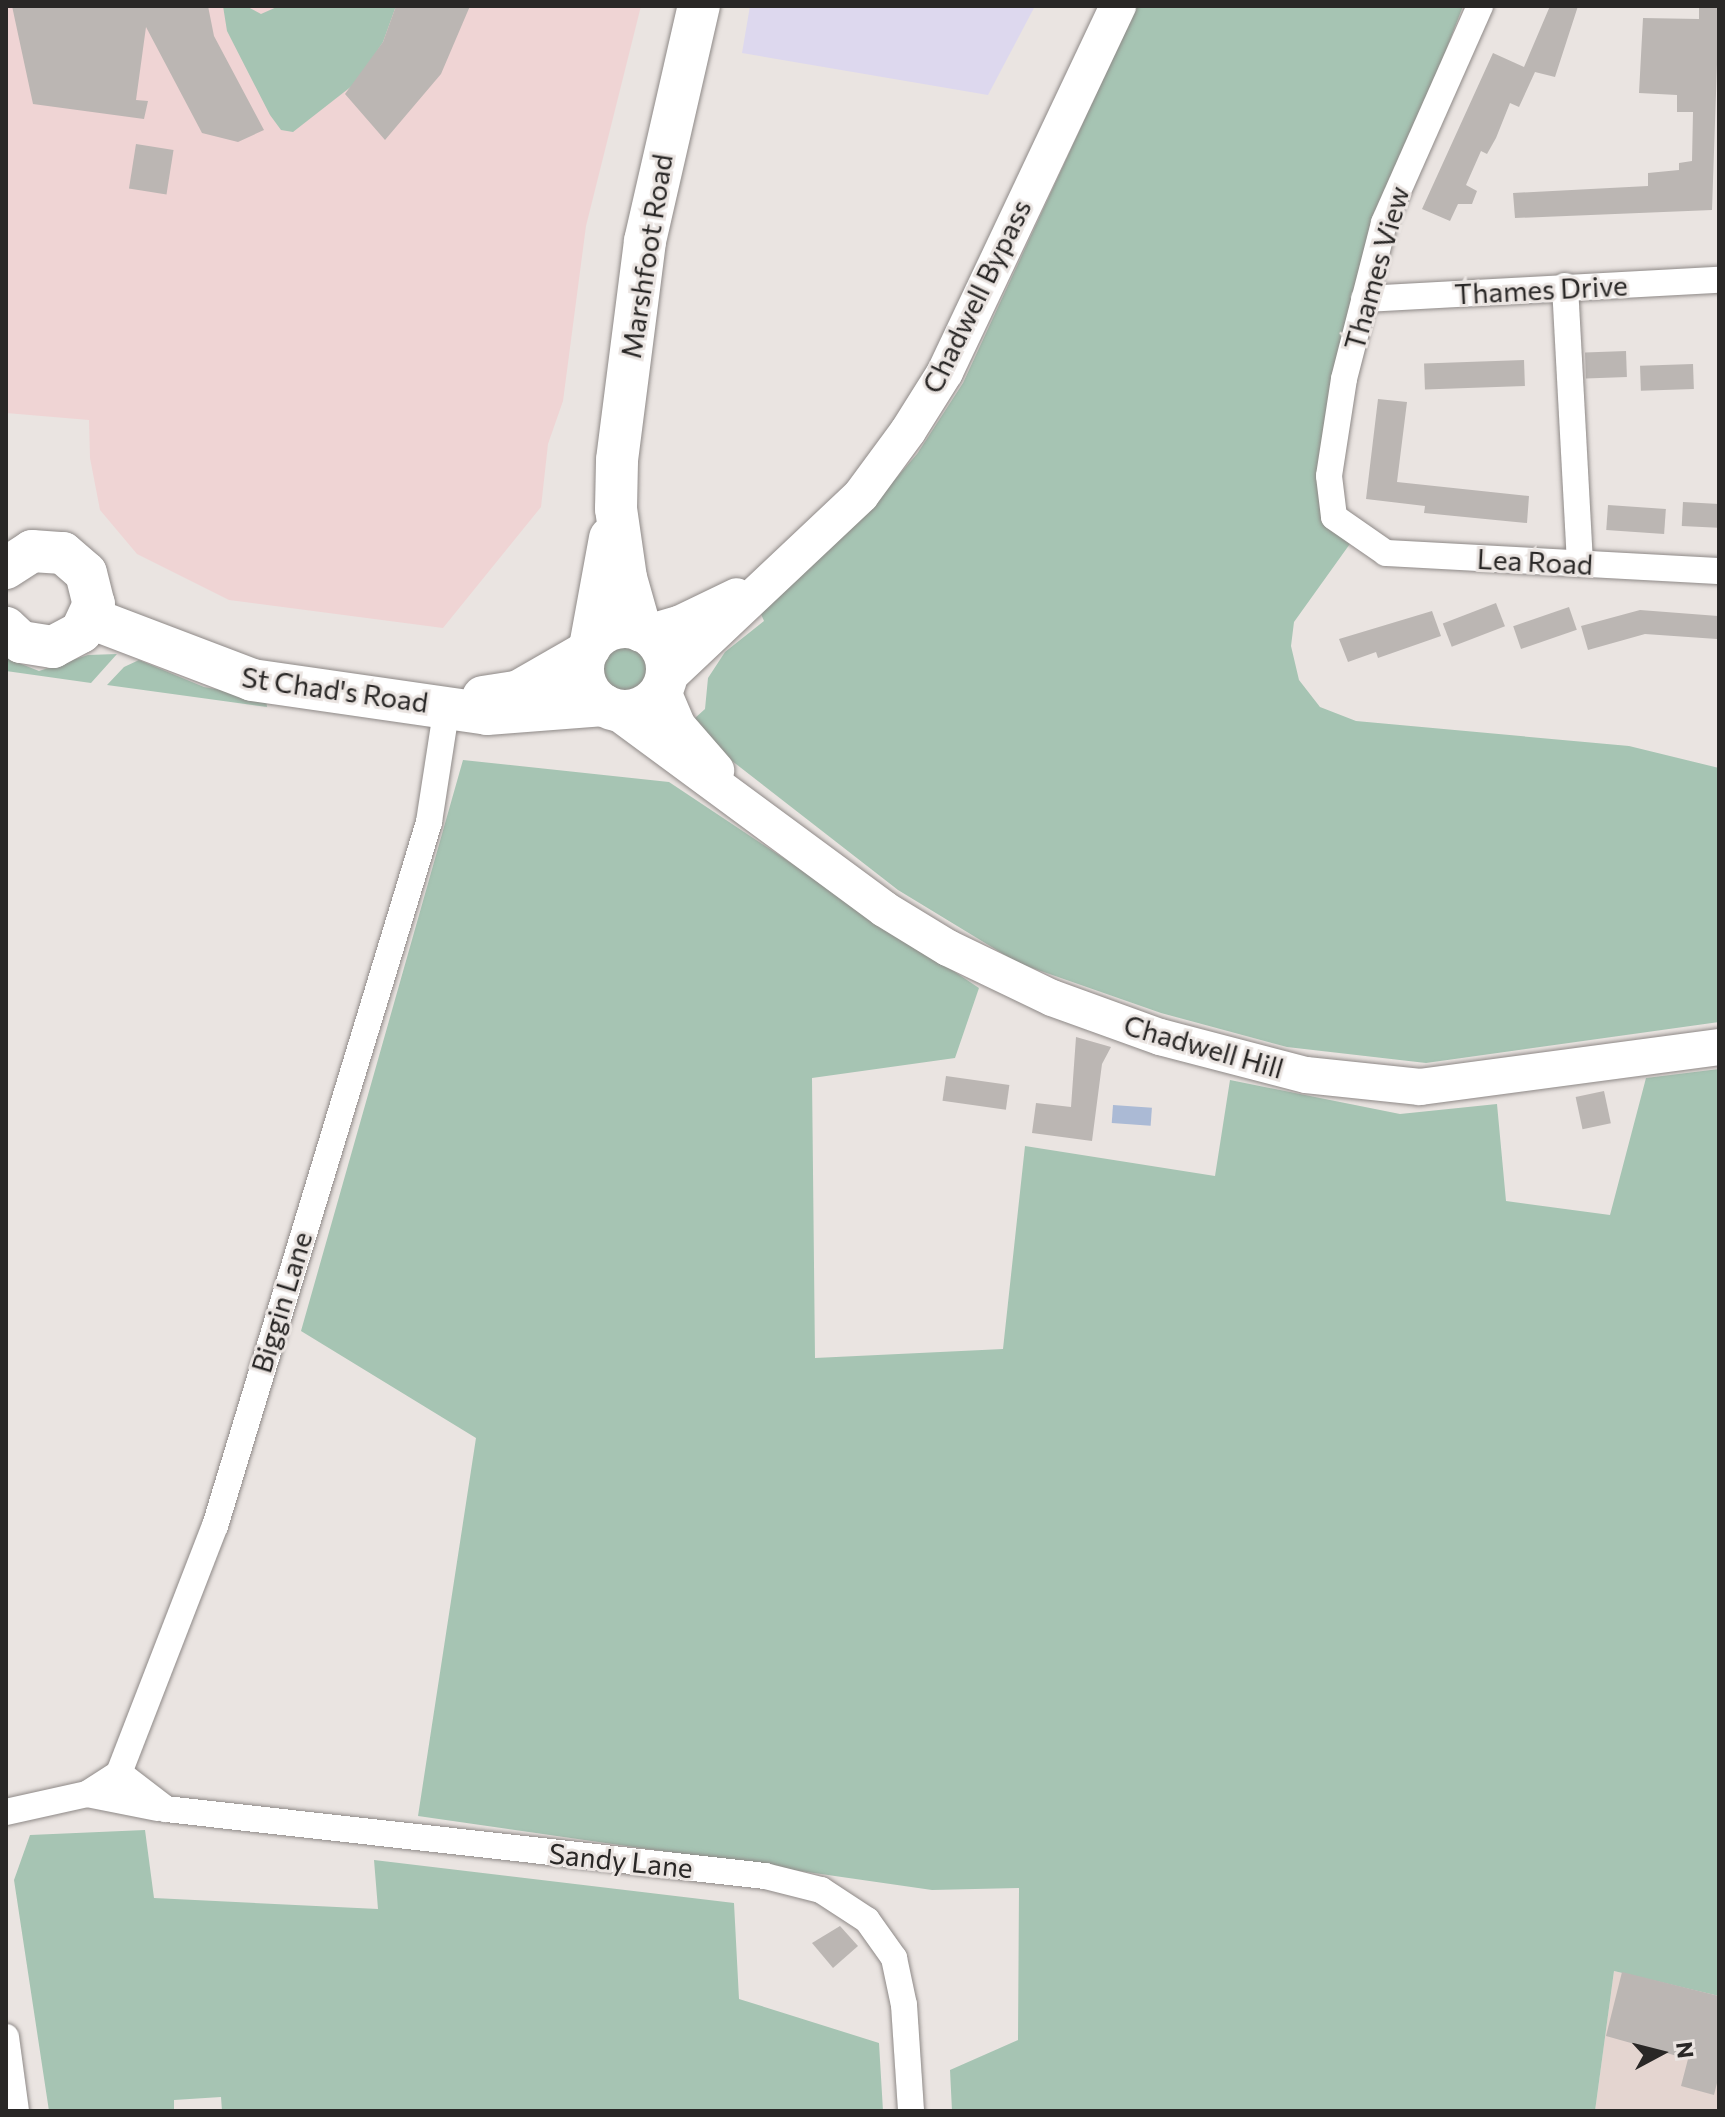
<!DOCTYPE html>
<style>
body{margin:0}
#map{position:relative;width:1725px;height:2117px;overflow:hidden;background:#eae4e1;font-family:Commissioner,sans-serif}
div>[style]{position:absolute}
.commercial>*{inset:0;background:#ddd8ee}
.built>*{inset:0;background:#e4d5d0}
.education>*{inset:0;background:#efd4d4}
.green>*{inset:0;background:#a6c4b3}
.round{border-radius:50%}
.water>*{inset:0;background:#abbad5;transform-origin:0 0}
.building>*{inset:0;background:#bbb6b3;transform-origin:0 0}
.roads{filter:drop-shadow(0 0 2px #8e8987) drop-shadow(0 0 2px #8e8987)}
.street>*{height:26px;margin:-13px;padding:0 13px;transform-origin:13px;border-radius:13px;background:#fff}
.secondary>*{height:36px;margin:-18px;padding:0 18px;transform-origin:18px;border-radius:18px;background:#fff}
.primary>*{height:42px;margin:-21px;padding:0 21px;transform-origin:21px;border-radius:21px;background:#fff}
.primary>.ring{margin:-21px;padding:0;box-sizing:content-box;background:none;border:42px solid #fff;border-radius:50%}
span{translate:-50% -50%;white-space:nowrap;text-align:center;line-height:1.15;-webkit-text-stroke:6px #eae4e1;paint-order:stroke}
.street-label{font-size:28px;color:#292726}
.frame{position:absolute;inset:0;border:8px solid #292726;pointer-events:none}
.north{position:absolute;left:1621px;top:2013px;width:80px;height:80px;-webkit-text-stroke:6px #eae4e1;paint-order:stroke;rotate:83deg;font-size:22px;font-weight:700;line-height:32px;text-align:center;color:#292726}
.north::after{content:'';display:block;margin:auto;width:28px;height:36px;background:#292726;clip-path:polygon(50% 0,100% 100%,50% 72%,0 100%)}
</style>
<div id="map">
<div class="commercial">
<div style="clip-path:polygon(750px 6px,1035px 6px,988px 95px,742px 53px)"></div>
</div>
<div class="built">
<div style="clip-path:polygon(1614px 1971px,1719px 1996px,1719px 2111px,1595px 2111px)"></div>
</div>
<div class="education">
<div style="clip-path:polygon(6px 6px,641px 6px,586px 226px,563px 401px,548px 444px,541px 507px,443px 628px,229px 600px,137px 554px,100px 510px,90px 458px,89px 420px,6px 413px)"></div>
</div>
<div class="green">
<div style="clip-path:polygon(223px 6px,246px 6px,261px 14px,279px 6px,396px 6px,383px 42px,357px 82px,293px 132px,281px 130px,270px 115px,227px 31px)"></div>
<div style="clip-path:polygon(1137px 6px,1463px 6px,1417px 126px,1329px 477px,1357px 534px,1294px 622px,1291px 646px,1299px 680px,1320px 707px,1356px 721px,1629px 746px,1719px 768px,1719px 1022px,1426px 1063px,1287px 1047px,1161px 1013px,1018px 963px,898px 890px,709px 743px,694px 719px,705px 709px,708px 678px,725px 652px,764px 621px,758px 607px,867px 512px,917px 454px,963px 383px)"></div>
<div class="round" style="left:601px;top:645px;width:48px;height:48px"></div>
<div style="clip-path:polygon(117px 654px,91px 683px,6px 671px,6px 658px,39px 671px,88px 655px)"></div>
<div style="clip-path:polygon(139px 660px,204px 687px,266px 698px,267px 707px,107px 685px,124px 667px)"></div>
<div style="clip-path:polygon(463px 760px,669px 782px,979px 988px,955px 1058px,812px 1078px,815px 1358px,1003px 1349px,1025px 1146px,1215px 1176px,1230px 1080px,1400px 1114px,1497px 1104px,1506px 1201px,1610px 1215px,1646px 1078px,1719px 1069px,1719px 1996px,1614px 1971px,1595px 2111px,952px 2111px,950px 2070px,1018px 2040px,1019px 1888px,932px 1890px,418px 1816px,476px 1438px,301px 1331px)"></div>
<div style="clip-path:polygon(145px 1830px,154px 1898px,378px 1909px,374px 1860px,734px 1903px,739px 1999px,879px 2043px,883px 2111px,222px 2111px,221px 2097px,174px 2100px,174px 2111px,49px 2111px,14px 1880px,30px 1835px)"></div>
</div>
<div class="water">
<div style="left:1113px;top:1105px;width:39px;height:18px;rotate:4deg"></div>
</div>
<div class="building">
<div style="clip-path:polygon(12px 6px,208px 6px,214px 36px,264px 130px,238px 142px,202px 133px,146px 27px,136px 100px,148px 101px,144px 119px,33px 104px)"></div>
<div style="clip-path:polygon(396px 6px,470px 6px,441px 74px,385px 140px,345px 94px,383px 42px)"></div>
<div style="clip-path:polygon(1550px 6px,1578px 6px,1555px 77px,1535px 72px,1519px 107px,1510px 103px,1496px 138px,1487px 154px,1481px 151px,1466px 185px,1477px 191px,1472px 204px,1458px 204px,1450px 221px,1422px 209px,1493px 53px,1524px 67px)"></div>
<div style="clip-path:polygon(1699px 6px,1719px 6px,1712px 210px,1515px 218px,1513px 193px,1648px 186px,1648px 173px,1679px 170px,1679px 163px,1692px 161px,1693px 112px,1677px 112px,1677px 95px,1639px 93px,1643px 18px,1699px 19px)"></div>
<div style="left:136px;top:144px;width:38px;height:45px;rotate:9deg"></div>
<div style="left:1626px;top:351px;width:26px;height:41px;rotate:88deg"></div>
<div style="left:1524px;top:360px;width:26px;height:100px;rotate:88deg"></div>
<div style="left:1693px;top:364px;width:25px;height:53px;rotate:88deg"></div>
<div style="clip-path:polygon(1378px 399px,1407px 402px,1397px 482px,1529px 496px,1527px 523px,1424px 513px,1425px 506px,1366px 499px)"></div>
<div style="left:1683px;top:502px;width:36px;height:24px;rotate:3deg"></div>
<div style="left:1608px;top:505px;width:58px;height:25px;rotate:4deg"></div>
<div style="left:1496px;top:603px;width:25px;height:57px;rotate:69deg"></div>
<div style="left:1569px;top:607px;width:24px;height:59px;rotate:71deg"></div>
<div style="clip-path:polygon(1640px 610px,1718px 616px,1717px 639px,1645px 634px,1588px 650px,1581px 626px)"></div>
<div style="clip-path:polygon(1432px 611px,1441px 636px,1378px 658px,1376px 652px,1348px 662px,1339px 639px)"></div>
<div style="clip-path:polygon(1076px 1037px,1111px 1047px,1102px 1064px,1092px 1141px,1032px 1133px,1036px 1103px,1071px 1107px)"></div>
<div style="left:946px;top:1076px;width:64px;height:25px;rotate:8deg"></div>
<div style="left:1604px;top:1091px;width:33px;height:29px;rotate:78deg"></div>
<div style="clip-path:polygon(840px 1926px,858px 1946px,833px 1968px,812px 1943px)"></div>
<div style="clip-path:polygon(1622px 1972px,1719px 1996px,1719px 2075px,1714px 2095px,1681px 2086px,1688px 2059px,1606px 2036px)"></div>
</div>
<div class="roads">
<div class="street">
<div style="left:1480px;top:6px;width:237px;rotate:113.9deg"></div>
<div style="left:1384px;top:223px;width:161px;rotate:104.4deg"></div>
<div style="left:1344px;top:379px;width:98px;rotate:98.8deg"></div>
<div style="left:1329px;top:476px;width:41px;rotate:83deg"></div>
<div style="left:1334px;top:517px;width:63px;rotate:34.7deg"></div>
<div style="left:1386px;top:553px;width:333px;rotate:3.1deg"></div>
<div style="left:1565px;top:286px;width:277px;rotate:86.9deg"></div>
<div style="left:1364px;top:299px;width:356px;rotate:-3.1deg"></div>
<div style="left:119px;top:1773px;width:59px;rotate:37.5deg"></div>
<div style="left:166px;top:1809px;width:603px;rotate:6.38deg"></div>
<div style="left:765px;top:1876px;width:58px;rotate:14deg"></div>
<div style="left:821px;top:1890px;width:55px;rotate:33.1deg"></div>
<div style="left:867px;top:1920px;width:47px;rotate:54.6deg"></div>
<div style="left:894px;top:1958px;width:48px;rotate:78deg"></div>
<div style="left:904px;top:2005px;width:106px;rotate:86.2deg"></div>
<div style="left:87px;top:1794px;width:72px;rotate:11.2deg"></div>
<div style="left:6px;top:1812px;width:83px;rotate:-12.5deg"></div>
<div style="left:87px;top:1794px;width:38px;rotate:-33deg"></div>
<div style="left:119px;top:1773px;width:265px;rotate:-68.8deg"></div>
<div style="left:215px;top:1526px;width:736px;rotate:-73.09deg"></div>
<div style="left:429px;top:822px;width:117px;rotate:-81.2deg"></div>
<div style="left:6px;top:2037px;width:75px;rotate:82.3deg"></div>
</div>
<div class="secondary">
<div style="left:647px;top:633px;width:33px;rotate:-16deg"></div>
<div style="left:679px;top:624px;width:64px;rotate:-25.8deg"></div>
<div style="left:666px;top:679px;width:268px;rotate:-43.3deg"></div>
<div style="left:861px;top:495px;width:79px;rotate:-53.7deg"></div>
<div style="left:908px;top:431px;width:70px;rotate:-57.9deg"></div>
<div style="left:945px;top:372px;width:405px;rotate:-64.7deg"></div>
<div style="left:662px;top:689px;width:39px;rotate:67deg"></div>
<div style="left:677px;top:725px;width:60px;rotate:49.1deg"></div>
<div style="left:613px;top:709px;width:337px;rotate:36.4deg"></div>
<div style="left:884px;top:909px;width:75px;rotate:31.4deg"></div>
<div style="left:948px;top:948px;width:115px;rotate:25.7deg"></div>
<div style="left:1052px;top:998px;width:115px;rotate:19.9deg"></div>
<div style="left:1160px;top:1037px;width:151px;rotate:14.6deg"></div>
<div style="left:1306px;top:1075px;width:115px;rotate:6deg"></div>
<div style="left:1420px;top:1087px;width:302px;rotate:-7.6deg"></div>
</div>
<div class="primary">
<div style="left:6px;top:568px;width:31px;rotate:-33deg"></div>
<div style="left:32px;top:551px;width:31px;rotate:4deg"></div>
<div style="left:63px;top:553px;width:30px;rotate:41deg"></div>
<div style="left:86px;top:573px;width:32px;rotate:76deg"></div>
<div style="left:94px;top:604px;width:31px;rotate:115deg"></div>
<div style="left:81px;top:632px;width:32px;rotate:152deg"></div>
<div style="left:53px;top:647px;width:32px;rotate:-171deg"></div>
<div style="left:21px;top:642px;width:21px;rotate:-137deg"></div>
<div style="left:90px;top:618px;width:173px;rotate:20.9deg"></div>
<div style="left:252px;top:680px;width:237px;rotate:8.2deg"></div>
<div style="left:487px;top:714px;width:117px;rotate:-4.4deg"></div>
<div class="ring" style="left:583px;top:627px;width:42px;height:42px"></div>
<div style="left:641px;top:631px;width:55px;rotate:-105.8deg"></div>
<div style="left:626px;top:578px;width:70px;rotate:-98.2deg"></div>
<div style="left:616px;top:509px;width:49px;rotate:-88.8deg"></div>
<div style="left:617px;top:460px;width:221px;rotate:-82.7deg"></div>
<div style="left:645px;top:241px;width:241px;rotate:-77.1deg"></div>
<div style="left:590px;top:647px;width:111px;rotate:-79.6deg"></div>
<div style="left:483px;top:697px;width:36px;rotate:-9deg"></div>
<div style="left:519px;top:691px;width:78px;rotate:-29.8deg"></div>
</div>
</div>
<div class="street-label">
<span style="left:646px;top:256px;rotate:-81deg">Marshfoot Road</span>
<span style="left:1376px;top:268px;rotate:-74deg">Thames View</span>
<span style="left:1541px;top:289px;rotate:-3deg">Thames Drive</span>
<span style="left:976px;top:296px;rotate:-64deg">Chadwell Bypass</span>
<span style="left:1535px;top:561px;rotate:3deg">Lea Road</span>
<span style="left:335px;top:689px;rotate:8deg">St Chad's Road</span>
<span style="left:1204px;top:1046px;rotate:16deg">Chadwell Hill</span>
<span style="left:281px;top:1302px;rotate:-73deg">Biggin Lane</span>
<span style="left:621px;top:1860px;rotate:6deg">Sandy Lane</span>
</div>
<div class="frame"></div>
<div class="north">N</div>
</div>
